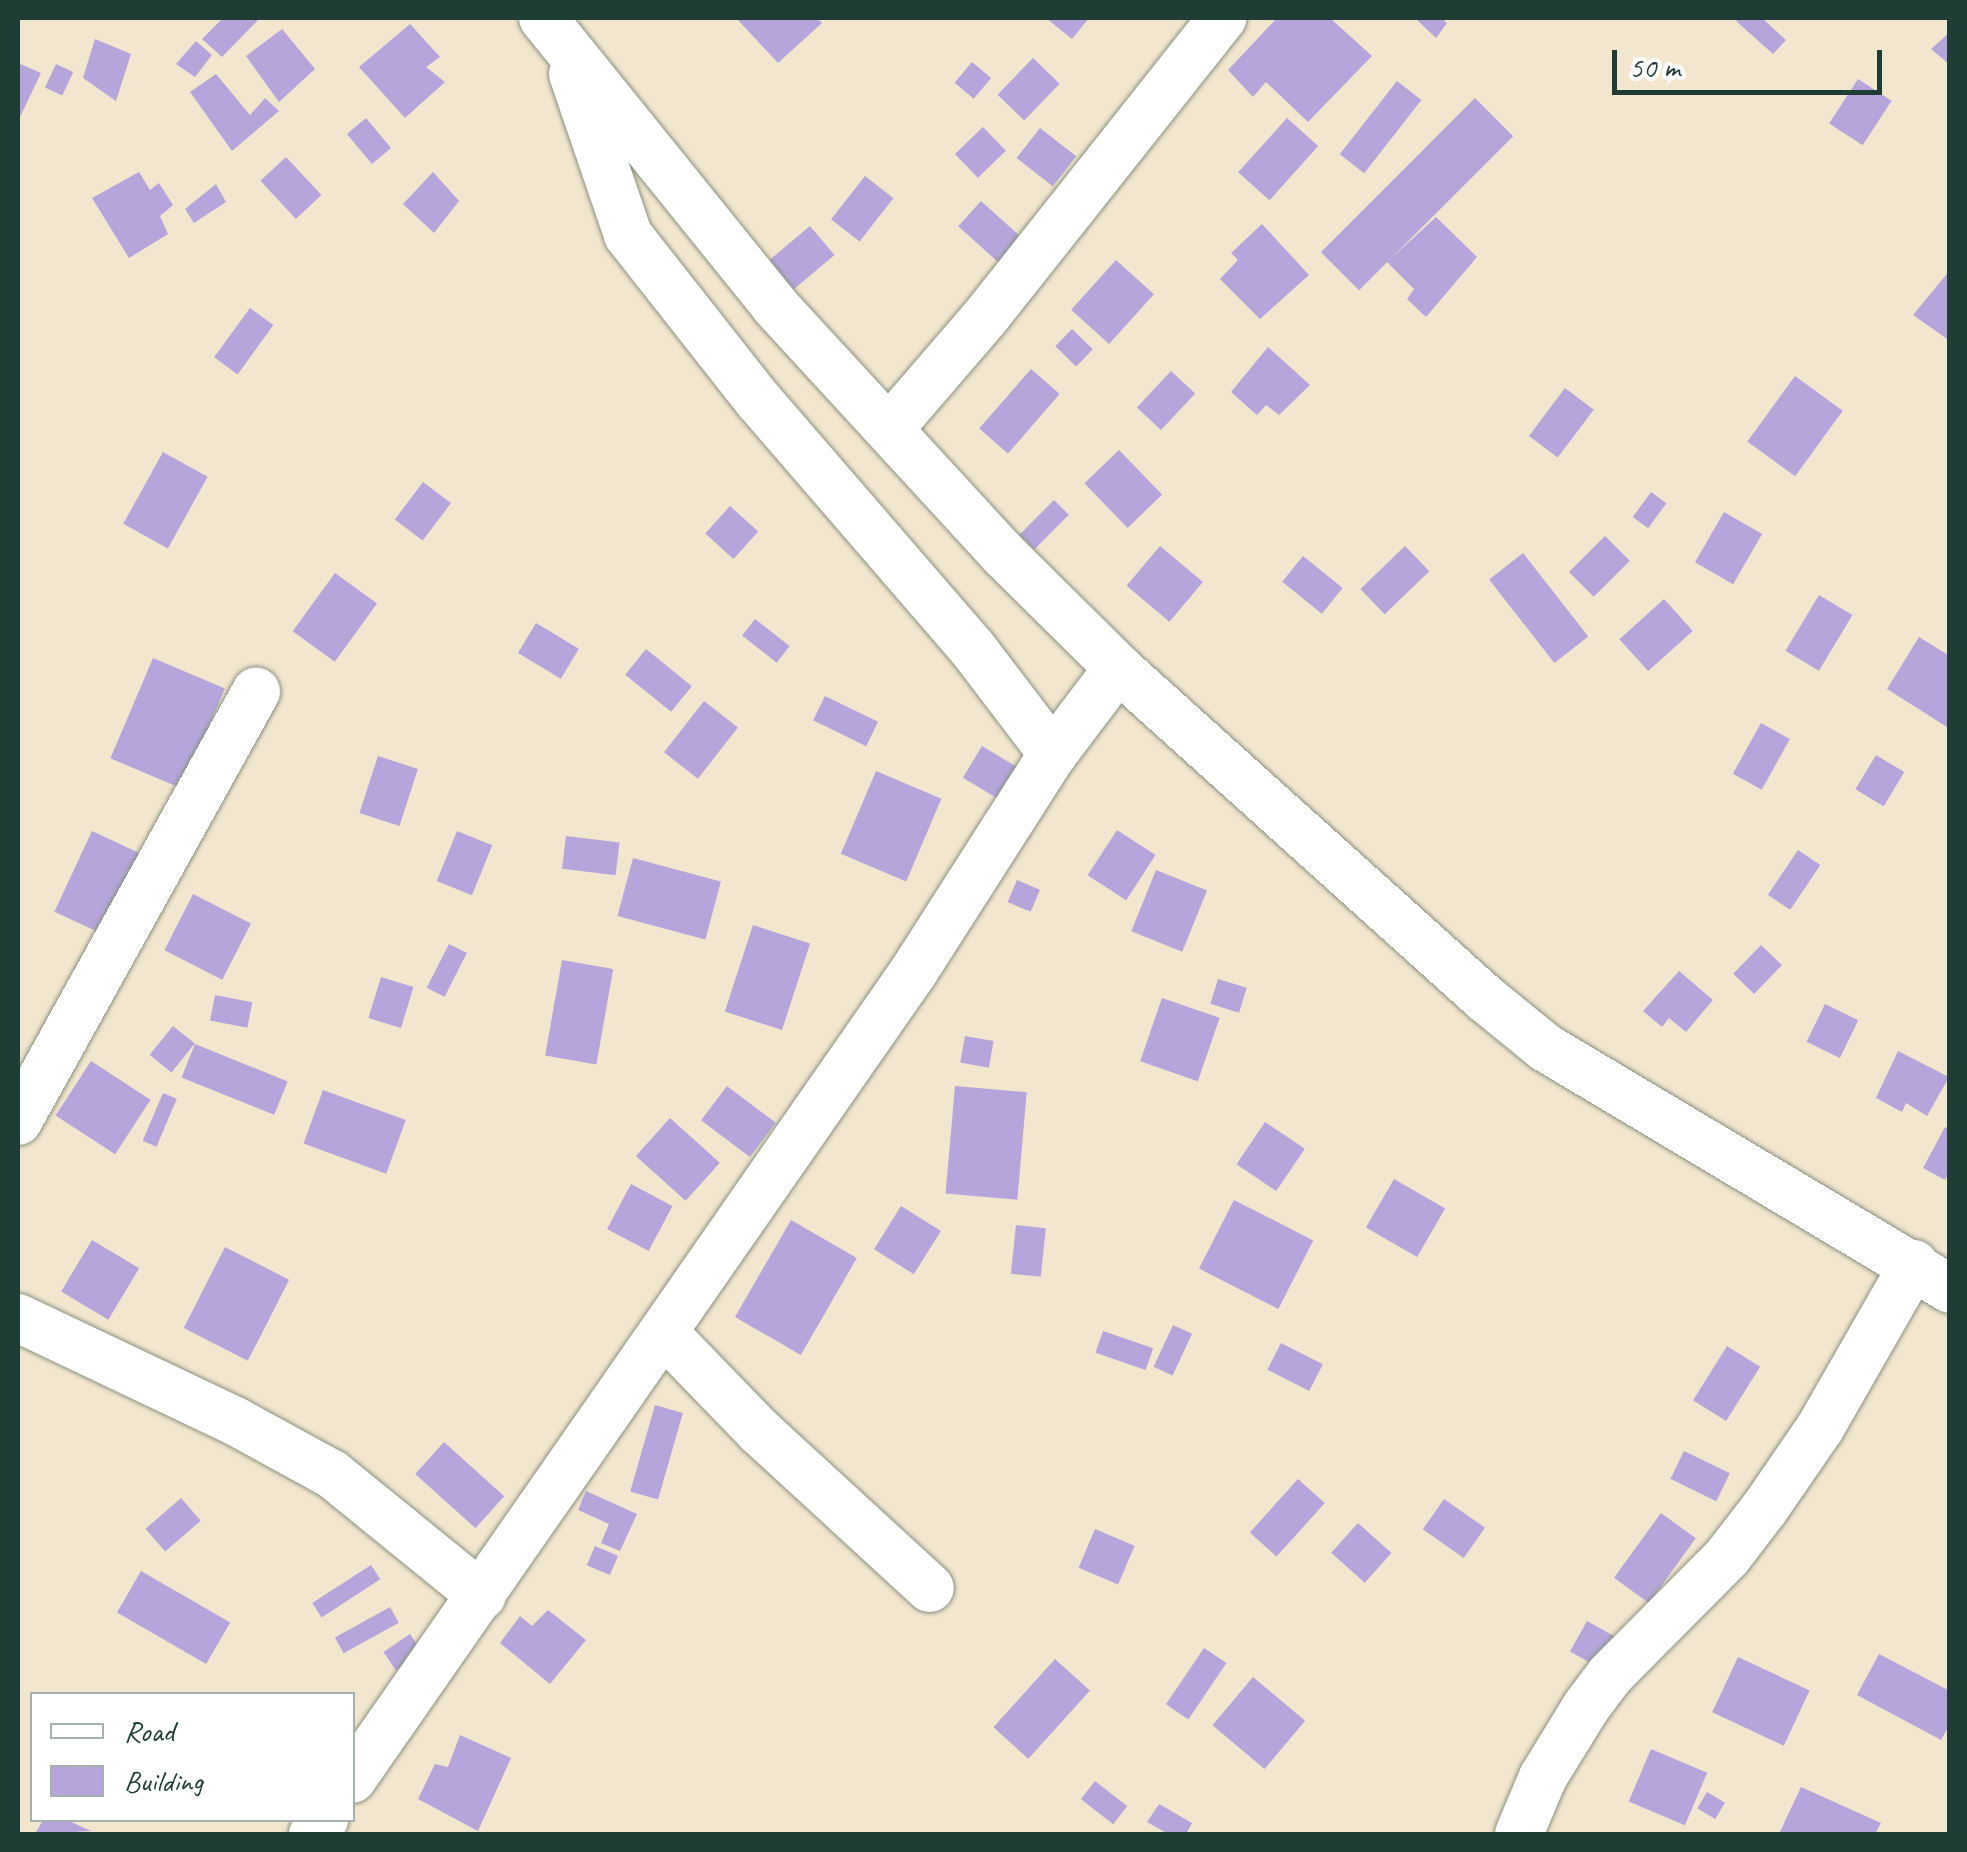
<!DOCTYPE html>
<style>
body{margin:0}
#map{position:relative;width:1967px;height:1852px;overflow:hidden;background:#f2e6ce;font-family:Caveat,sans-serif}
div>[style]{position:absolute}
.building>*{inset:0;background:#b6a5da;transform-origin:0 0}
.roads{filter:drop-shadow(0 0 2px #889281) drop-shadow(0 0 2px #889281)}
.minor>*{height:48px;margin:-24px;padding:0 24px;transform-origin:24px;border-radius:24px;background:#fff}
span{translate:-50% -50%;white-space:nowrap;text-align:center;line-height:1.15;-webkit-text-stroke:8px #fff;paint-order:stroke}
.frame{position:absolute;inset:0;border:20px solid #1f3d34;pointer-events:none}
.legend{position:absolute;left:30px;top:1692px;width:325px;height:130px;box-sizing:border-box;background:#fff;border:2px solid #a5b1ae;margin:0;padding:12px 18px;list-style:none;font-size:30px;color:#1f3d34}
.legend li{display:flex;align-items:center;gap:20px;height:50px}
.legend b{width:50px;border:2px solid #a5b1ae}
.scale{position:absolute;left:1612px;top:50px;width:270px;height:45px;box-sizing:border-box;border:5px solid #1f3d34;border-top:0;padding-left:12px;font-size:30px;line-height:35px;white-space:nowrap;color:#1f3d34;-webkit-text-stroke:8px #fff;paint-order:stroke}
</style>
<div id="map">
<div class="building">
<div style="clip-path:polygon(223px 18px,260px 18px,222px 57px,202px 39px)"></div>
<div style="clip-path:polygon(736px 18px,817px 18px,822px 23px,778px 63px)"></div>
<div style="clip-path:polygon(1046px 18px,1089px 18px,1072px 39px)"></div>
<div style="clip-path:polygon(1277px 18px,1330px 18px,1372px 56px,1308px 122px,1266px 82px,1253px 97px,1228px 70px)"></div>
<div style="clip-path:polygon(1415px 18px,1442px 18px,1447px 23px,1436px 38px)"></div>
<div style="clip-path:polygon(1739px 18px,1762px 18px,1786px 40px,1773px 54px,1736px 21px)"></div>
<div style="clip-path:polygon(410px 24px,440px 57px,426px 67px,445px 82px,405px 118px,359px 67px)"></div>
<div style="clip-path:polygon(282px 29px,315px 69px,279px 102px,246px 56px)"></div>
<div style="clip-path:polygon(1950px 32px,1950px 65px,1931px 49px)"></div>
<div style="clip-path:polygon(95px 39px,131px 54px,116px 101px,83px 78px)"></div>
<div style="clip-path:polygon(196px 41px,212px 55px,195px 77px,176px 64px)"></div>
<div style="left:1033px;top:58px;width:37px;height:51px;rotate:44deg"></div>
<div style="left:972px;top:62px;width:25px;height:27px;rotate:40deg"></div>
<div style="clip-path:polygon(18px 63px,41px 73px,20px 117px,18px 116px)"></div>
<div style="left:56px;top:64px;width:19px;height:26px;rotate:25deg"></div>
<div style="clip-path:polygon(216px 74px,250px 115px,265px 98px,279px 111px,232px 151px,190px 92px)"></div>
<div style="left:1858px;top:79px;width:40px;height:53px;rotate:33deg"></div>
<div style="left:1397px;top:81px;width:31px;height:93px;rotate:38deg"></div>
<div style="left:1475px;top:98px;width:54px;height:218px;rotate:45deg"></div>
<div style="left:366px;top:118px;width:39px;height:25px;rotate:50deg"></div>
<div style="left:1287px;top:118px;width:42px;height:73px;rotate:42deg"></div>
<div style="left:983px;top:127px;width:33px;height:39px;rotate:46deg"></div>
<div style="left:1040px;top:128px;width:46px;height:38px;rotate:38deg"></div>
<div style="left:286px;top:157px;width:52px;height:35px;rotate:47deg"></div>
<div style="clip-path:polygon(139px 172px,150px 190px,159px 183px,173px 205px,160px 216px,168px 234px,129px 258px,92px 198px)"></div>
<div style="clip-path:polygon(433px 172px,459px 201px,434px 233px,403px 204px)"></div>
<div style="left:865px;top:176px;width:36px;height:55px;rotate:38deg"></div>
<div style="clip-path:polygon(216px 184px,226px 202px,194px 223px,185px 209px)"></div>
<div style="left:981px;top:201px;width:59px;height:34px;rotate:42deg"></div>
<div style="clip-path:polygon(1436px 217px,1477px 257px,1426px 317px,1407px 299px,1414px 289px,1387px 262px)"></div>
<div style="clip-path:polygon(1262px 224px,1309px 275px,1260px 319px,1220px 279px,1238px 260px,1231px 253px)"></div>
<div style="left:810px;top:226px;width:38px;height:53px;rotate:50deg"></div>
<div style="left:1116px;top:260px;width:51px;height:67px;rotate:42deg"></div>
<div style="clip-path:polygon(1950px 270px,1950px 341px,1913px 315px)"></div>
<div style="left:250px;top:308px;width:29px;height:61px;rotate:36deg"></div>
<div style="left:1072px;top:329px;width:29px;height:24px;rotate:44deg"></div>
<div style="clip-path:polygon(1268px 347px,1310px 385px,1279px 415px,1266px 405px,1257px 415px,1231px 392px)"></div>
<div style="left:1031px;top:369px;width:38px;height:79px;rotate:41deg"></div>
<div style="left:1171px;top:371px;width:33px;height:50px;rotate:43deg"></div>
<div style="left:1795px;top:376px;width:59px;height:81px;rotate:36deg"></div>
<div style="left:1565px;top:388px;width:36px;height:60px;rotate:37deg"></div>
<div style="left:1119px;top:450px;width:62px;height:48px;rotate:46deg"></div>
<div style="left:163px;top:452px;width:51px;height:82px;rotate:29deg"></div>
<div style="left:423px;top:482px;width:35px;height:47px;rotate:37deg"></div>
<div style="left:1651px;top:492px;width:19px;height:31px;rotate:36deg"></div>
<div style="left:1054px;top:500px;width:21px;height:49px;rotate:45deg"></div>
<div style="left:730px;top:506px;width:38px;height:37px;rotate:42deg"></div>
<div style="left:1724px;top:512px;width:44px;height:58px;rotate:30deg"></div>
<div style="left:1605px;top:536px;width:35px;height:51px;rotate:45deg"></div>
<div style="left:1160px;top:546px;width:56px;height:52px;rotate:40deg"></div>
<div style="left:1405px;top:546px;width:35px;height:62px;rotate:46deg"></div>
<div style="left:1523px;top:553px;width:106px;height:43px;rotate:52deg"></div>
<div style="left:1303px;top:556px;width:51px;height:33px;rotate:39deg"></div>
<div style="left:335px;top:573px;width:52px;height:72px;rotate:36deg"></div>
<div style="left:1819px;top:595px;width:39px;height:65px;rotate:31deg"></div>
<div style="left:1664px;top:599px;width:43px;height:60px;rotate:48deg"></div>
<div style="left:755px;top:619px;width:44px;height:21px;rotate:38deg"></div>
<div style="left:536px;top:623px;width:50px;height:35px;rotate:31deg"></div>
<div style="clip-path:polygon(1919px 637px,1950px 656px,1947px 727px,1887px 689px)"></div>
<div style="left:646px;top:649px;width:59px;height:33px;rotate:39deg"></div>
<div style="left:153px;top:658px;width:78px;height:109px;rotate:23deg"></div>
<div style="left:825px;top:696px;width:59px;height:27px;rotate:26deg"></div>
<div style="left:704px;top:701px;width:43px;height:65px;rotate:38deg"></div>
<div style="left:1761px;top:723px;width:33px;height:58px;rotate:29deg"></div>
<div style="left:982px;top:746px;width:41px;height:37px;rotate:31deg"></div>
<div style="left:1876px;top:755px;width:33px;height:40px;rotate:31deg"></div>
<div style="left:378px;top:756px;width:42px;height:60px;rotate:18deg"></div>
<div style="left:876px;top:771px;width:71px;height:90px;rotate:23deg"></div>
<div style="left:1117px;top:830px;width:46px;height:54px;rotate:33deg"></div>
<div style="left:92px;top:831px;width:62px;height:89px;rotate:25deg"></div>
<div style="left:457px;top:831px;width:38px;height:54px;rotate:22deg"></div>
<div style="left:566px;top:836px;width:54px;height:33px;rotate:7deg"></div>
<div style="left:1798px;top:850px;width:27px;height:54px;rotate:34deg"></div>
<div style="left:633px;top:858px;width:91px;height:60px;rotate:15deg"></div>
<div style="left:1156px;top:870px;width:55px;height:66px;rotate:22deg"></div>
<div style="left:1017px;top:880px;width:25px;height:24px;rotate:23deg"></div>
<div style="left:193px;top:894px;width:65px;height:63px;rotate:27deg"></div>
<div style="left:753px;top:925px;width:60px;height:91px;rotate:18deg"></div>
<div style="left:449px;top:944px;width:20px;height:49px;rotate:27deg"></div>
<div style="left:1761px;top:945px;width:29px;height:40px;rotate:44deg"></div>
<div style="left:562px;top:960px;width:52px;height:97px;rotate:10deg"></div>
<div style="clip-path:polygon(1679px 971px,1713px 1000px,1686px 1032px,1669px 1018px,1662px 1027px,1643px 1011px)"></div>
<div style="left:381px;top:977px;width:34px;height:43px;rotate:17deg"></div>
<div style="left:1218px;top:979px;width:30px;height:26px;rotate:17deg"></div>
<div style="left:215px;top:995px;width:38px;height:26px;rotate:11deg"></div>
<div style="left:1162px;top:998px;width:61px;height:67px;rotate:19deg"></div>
<div style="left:1825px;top:1004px;width:37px;height:42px;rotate:26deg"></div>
<div style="left:173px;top:1026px;width:28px;height:37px;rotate:39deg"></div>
<div style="left:965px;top:1036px;width:29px;height:27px;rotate:10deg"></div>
<div style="left:195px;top:1044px;width:100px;height:36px;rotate:22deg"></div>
<div style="clip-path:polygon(1898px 1051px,1949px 1077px,1927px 1116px,1906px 1103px,1902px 1112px,1876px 1098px)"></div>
<div style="left:91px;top:1061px;width:71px;height:65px;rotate:33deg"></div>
<div style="left:727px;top:1086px;width:61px;height:43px;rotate:37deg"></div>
<div style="left:955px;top:1086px;width:72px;height:108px;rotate:5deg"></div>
<div style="left:323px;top:1090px;width:88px;height:57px;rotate:20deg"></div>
<div style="left:163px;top:1093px;width:15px;height:52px;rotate:23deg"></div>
<div style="left:670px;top:1118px;width:67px;height:51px;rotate:42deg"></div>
<div style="left:1265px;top:1122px;width:48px;height:51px;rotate:34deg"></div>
<div style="clip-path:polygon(1945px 1127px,1950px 1129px,1950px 1172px,1945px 1180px,1923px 1168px)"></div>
<div style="left:1394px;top:1179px;width:59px;height:56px;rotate:30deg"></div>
<div style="left:631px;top:1184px;width:47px;height:51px;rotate:28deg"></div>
<div style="left:1234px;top:1200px;width:89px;height:77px;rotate:27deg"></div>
<div style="left:901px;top:1206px;width:47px;height:51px;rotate:32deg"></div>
<div style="left:791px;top:1220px;width:76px;height:112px;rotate:30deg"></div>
<div style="left:1016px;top:1225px;width:30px;height:49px;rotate:6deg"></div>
<div style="left:92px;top:1240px;width:55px;height:60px;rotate:31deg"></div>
<div style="left:225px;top:1247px;width:72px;height:91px;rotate:27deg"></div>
<div style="left:1173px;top:1325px;width:21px;height:46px;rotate:25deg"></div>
<div style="left:1103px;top:1331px;width:53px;height:23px;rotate:19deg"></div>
<div style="left:1281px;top:1343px;width:47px;height:30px;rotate:27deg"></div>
<div style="left:1727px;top:1346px;width:39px;height:64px;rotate:32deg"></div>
<div style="left:655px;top:1405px;width:29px;height:90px;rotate:16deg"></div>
<div style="left:444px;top:1442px;width:81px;height:43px;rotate:42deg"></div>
<div style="left:1684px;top:1451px;width:51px;height:31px;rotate:26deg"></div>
<div style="left:1298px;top:1479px;width:36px;height:72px;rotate:42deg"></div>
<div style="clip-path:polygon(586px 1491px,637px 1514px,620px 1551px,601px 1543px,609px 1524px,578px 1510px)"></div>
<div style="left:181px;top:1498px;width:30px;height:47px;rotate:49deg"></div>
<div style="left:1444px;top:1499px;width:50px;height:37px;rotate:35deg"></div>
<div style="left:1661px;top:1513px;width:43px;height:80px;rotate:36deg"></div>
<div style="left:1358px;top:1523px;width:45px;height:40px;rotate:42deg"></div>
<div style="left:1095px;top:1529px;width:43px;height:42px;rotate:23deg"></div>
<div style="left:595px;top:1546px;width:25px;height:21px;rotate:23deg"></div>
<div style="left:371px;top:1565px;width:17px;height:70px;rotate:57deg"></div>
<div style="left:141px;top:1571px;width:103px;height:48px;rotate:30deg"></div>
<div style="left:390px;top:1607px;width:18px;height:63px;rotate:61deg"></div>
<div style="clip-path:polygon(548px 1610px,586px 1640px,550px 1684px,500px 1643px,520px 1616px,532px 1626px)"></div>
<div style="left:1587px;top:1621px;width:37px;height:35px;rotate:29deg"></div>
<div style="left:410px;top:1634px;width:22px;height:32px;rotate:56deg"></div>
<div style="left:1204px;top:1648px;width:27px;height:68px;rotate:34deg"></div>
<div style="clip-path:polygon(1879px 1654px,1950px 1691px,1950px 1724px,1941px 1740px,1857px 1695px)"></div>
<div style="left:1738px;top:1657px;width:79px;height:61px;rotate:25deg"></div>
<div style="left:1055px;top:1659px;width:47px;height:92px;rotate:42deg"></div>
<div style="left:1253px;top:1677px;width:68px;height:63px;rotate:40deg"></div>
<div style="clip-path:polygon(460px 1735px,511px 1758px,478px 1831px,418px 1799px,435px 1764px,448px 1767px)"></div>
<div style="left:1651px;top:1749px;width:61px;height:57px;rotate:23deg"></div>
<div style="left:1095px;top:1781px;width:41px;height:23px;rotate:38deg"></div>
<div style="clip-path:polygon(1801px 1787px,1881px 1823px,1875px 1834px,1779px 1834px)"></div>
<div style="left:1707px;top:1792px;width:21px;height:19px;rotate:31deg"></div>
<div style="clip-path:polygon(1159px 1804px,1192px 1823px,1186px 1834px,1168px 1834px,1147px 1822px)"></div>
<div style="clip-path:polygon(43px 1820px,67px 1820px,91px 1831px,35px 1834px)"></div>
</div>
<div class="roads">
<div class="minor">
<div style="left:543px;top:18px;width:370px;rotate:51.1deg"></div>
<div style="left:775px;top:306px;width:337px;rotate:47.4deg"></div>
<div style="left:1003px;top:554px;width:162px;rotate:44.7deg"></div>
<div style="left:1118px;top:668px;width:496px;rotate:42deg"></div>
<div style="left:1487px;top:1000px;width:76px;rotate:39.1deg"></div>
<div style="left:1546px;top:1048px;width:470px;rotate:30.8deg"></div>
<div style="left:573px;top:74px;width:170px;rotate:71.1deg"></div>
<div style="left:628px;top:235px;width:210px;rotate:51.8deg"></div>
<div style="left:758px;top:400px;width:329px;rotate:49.2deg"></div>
<div style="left:973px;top:649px;width:132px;rotate:52.7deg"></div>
<div style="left:889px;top:429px;width:150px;rotate:-49.3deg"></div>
<div style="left:987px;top:315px;width:379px;rotate:-51.6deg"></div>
<div style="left:18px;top:1121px;width:491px;rotate:-61deg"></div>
<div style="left:18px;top:1318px;width:240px;rotate:25.4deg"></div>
<div style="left:235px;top:1421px;width:111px;rotate:28.7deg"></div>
<div style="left:332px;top:1474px;width:193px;rotate:39.1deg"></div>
<div style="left:664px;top:1333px;width:136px;rotate:45.9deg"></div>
<div style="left:759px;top:1431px;width:232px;rotate:42.6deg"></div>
<div style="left:352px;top:1779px;width:984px;rotate:-55.18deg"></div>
<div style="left:914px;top:971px;width:258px;rotate:-57.4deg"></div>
<div style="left:1053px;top:754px;width:108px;rotate:-52.9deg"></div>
<div style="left:313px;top:1834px;width:18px;rotate:-52deg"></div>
<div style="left:1519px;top:1834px;width:62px;rotate:-67.2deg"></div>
<div style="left:1543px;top:1777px;width:82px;rotate:-58.4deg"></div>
<div style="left:1586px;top:1707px;width:40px;rotate:-53deg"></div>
<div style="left:1610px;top:1675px;width:168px;rotate:-45.2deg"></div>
<div style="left:1728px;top:1556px;width:61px;rotate:-52.4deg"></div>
<div style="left:1765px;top:1508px;width:97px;rotate:-55.5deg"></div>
<div style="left:1820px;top:1428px;width:189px;rotate:-60.2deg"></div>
</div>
</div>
<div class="frame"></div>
<ul class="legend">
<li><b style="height:12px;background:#fff"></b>Road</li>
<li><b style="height:28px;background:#b6a5da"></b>Building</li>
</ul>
<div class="scale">50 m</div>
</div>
